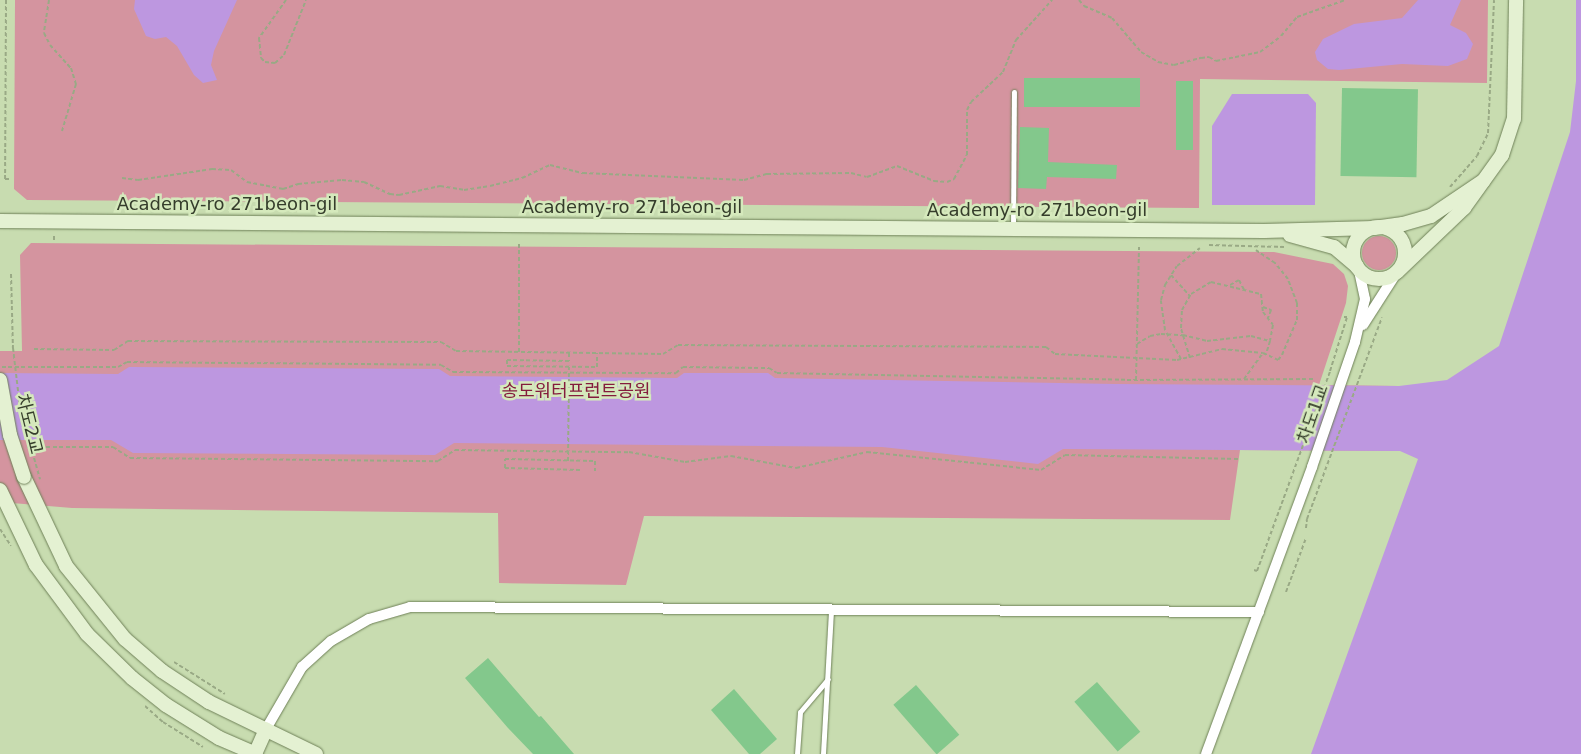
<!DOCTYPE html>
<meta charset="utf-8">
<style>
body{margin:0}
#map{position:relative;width:1581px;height:754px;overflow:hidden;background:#c8dcb0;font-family:"DejaVu Sans","Noto Sans KR",sans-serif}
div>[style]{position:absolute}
.green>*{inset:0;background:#d4949f}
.round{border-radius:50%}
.water>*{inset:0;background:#bd97e0}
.building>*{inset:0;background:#83c88c;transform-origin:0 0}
.path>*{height:2px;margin-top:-1px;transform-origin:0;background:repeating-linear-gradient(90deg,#99a985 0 4px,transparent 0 6.5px)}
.roads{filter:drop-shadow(0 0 1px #6f8158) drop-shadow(0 0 1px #6f8158)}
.lane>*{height:5px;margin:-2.5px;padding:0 2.5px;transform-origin:2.5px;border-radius:2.5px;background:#fff}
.street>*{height:10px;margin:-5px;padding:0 5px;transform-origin:5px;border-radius:5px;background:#fff}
.secondary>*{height:14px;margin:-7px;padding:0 7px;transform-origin:7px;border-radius:7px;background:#e4f1d2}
.secondary>.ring{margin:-7px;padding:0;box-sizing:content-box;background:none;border:14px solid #e4f1d2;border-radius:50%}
.path-bridge>*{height:2px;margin-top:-1px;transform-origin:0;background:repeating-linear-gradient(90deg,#99a985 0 4px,transparent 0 6.5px)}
.bridges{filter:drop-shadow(0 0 1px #6f8158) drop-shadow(0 0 1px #6f8158)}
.secondary-bridge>*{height:14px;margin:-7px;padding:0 7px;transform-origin:7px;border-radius:7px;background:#e4f1d2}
span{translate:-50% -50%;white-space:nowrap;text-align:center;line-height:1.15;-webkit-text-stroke:5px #d5e9bc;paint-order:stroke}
.street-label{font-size:18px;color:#353d2b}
.park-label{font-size:18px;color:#841c3d}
</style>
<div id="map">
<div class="green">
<div style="clip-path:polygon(15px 0,1488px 0,1487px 83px,1200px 79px,1199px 208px,27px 200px,14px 189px)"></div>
<div class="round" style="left:1362px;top:236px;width:34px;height:34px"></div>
<div style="clip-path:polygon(31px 243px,1274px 252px,1333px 264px,1344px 274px,1348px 286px,1346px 303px,1319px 385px,1399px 386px,1400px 451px,1240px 450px,1230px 520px,644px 516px,626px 585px,499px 583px,498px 513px,72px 508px,0 502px,0 351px,22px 351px,20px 255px)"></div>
</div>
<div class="water">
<div style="clip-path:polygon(135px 0,237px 0,214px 51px,211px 65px,217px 80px,203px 83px,194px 75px,177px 46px,166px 37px,155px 39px,146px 36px,134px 9px)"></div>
<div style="clip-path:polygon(1418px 0,1461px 0,1450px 25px,1466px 33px,1473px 44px,1467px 59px,1448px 66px,1402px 64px,1339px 70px,1328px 69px,1317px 60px,1315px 52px,1323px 39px,1354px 24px,1402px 18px)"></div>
<div style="clip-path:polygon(1576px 0,1581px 0,1581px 754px,1311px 754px,1418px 459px,1400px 451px,1063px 449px,1038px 464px,882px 447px,454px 443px,435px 455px,133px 453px,111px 440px,0 440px,0 373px,118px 374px,129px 367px,439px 369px,450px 376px,677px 378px,684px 373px,768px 373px,775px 378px,1115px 384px,1399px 386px,1447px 380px,1499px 346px,1570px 132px,1576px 81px)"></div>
<div style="clip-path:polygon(1232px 94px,1308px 94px,1316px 103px,1315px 205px,1212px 205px,1212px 126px)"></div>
</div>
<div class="building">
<div style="left:1024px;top:78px;width:116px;height:29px"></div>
<div style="left:1176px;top:81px;width:17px;height:69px"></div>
<div style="left:1342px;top:88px;width:76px;height:88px;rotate:1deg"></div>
<div style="clip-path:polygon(1020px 127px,1049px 128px,1048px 162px,1117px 165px,1116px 179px,1047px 177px,1046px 189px,1018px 188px)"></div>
<div style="clip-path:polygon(488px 658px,539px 717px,541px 716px,574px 754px,533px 754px,508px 728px,465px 678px)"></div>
<div style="left:1097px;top:682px;width:66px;height:30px;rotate:49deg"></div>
<div style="left:916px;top:685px;width:66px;height:30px;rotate:49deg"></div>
<div style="clip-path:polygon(734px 689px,777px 739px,760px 754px,749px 754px,711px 710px)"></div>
</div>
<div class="path">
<div style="left:6px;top:0;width:179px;rotate:90.3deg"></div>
<div style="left:5px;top:179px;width:5px"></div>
<div style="left:49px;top:0;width:33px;rotate:99deg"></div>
<div style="left:44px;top:33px;width:13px;rotate:63deg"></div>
<div style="left:50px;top:45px;width:31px;rotate:48deg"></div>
<div style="left:71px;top:68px;width:17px;rotate:73deg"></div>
<div style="left:76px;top:84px;width:49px;rotate:106.6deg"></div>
<div style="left:286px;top:0;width:47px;rotate:125.4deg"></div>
<div style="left:259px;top:38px;width:20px;rotate:84deg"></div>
<div style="left:261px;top:58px;width:6px;rotate:45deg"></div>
<div style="left:265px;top:62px;width:10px;rotate:6deg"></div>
<div style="left:275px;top:63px;width:12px;rotate:-42deg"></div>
<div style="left:284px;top:55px;width:59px;rotate:-68.2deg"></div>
<div style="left:1079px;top:0;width:8px;rotate:50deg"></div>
<div style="left:1084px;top:6px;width:30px;rotate:23deg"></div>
<div style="left:1112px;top:18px;width:45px;rotate:49.5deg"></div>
<div style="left:1141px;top:52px;width:20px;rotate:30deg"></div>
<div style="left:1158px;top:62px;width:16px;rotate:11deg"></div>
<div style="left:1174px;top:65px;width:28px;rotate:-15deg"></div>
<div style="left:1201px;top:58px;width:8px;rotate:-7deg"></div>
<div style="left:1209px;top:57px;width:8px;rotate:30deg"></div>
<div style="left:1216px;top:61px;width:45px;rotate:-11.6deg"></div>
<div style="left:1260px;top:52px;width:26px;rotate:-37deg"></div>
<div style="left:1281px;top:36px;width:25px;rotate:-50deg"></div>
<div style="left:1297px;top:17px;width:51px;rotate:-19.5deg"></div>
<div style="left:122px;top:178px;width:16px;rotate:7deg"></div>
<div style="left:138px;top:180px;width:75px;rotate:-8.5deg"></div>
<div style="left:212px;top:169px;width:19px;rotate:3deg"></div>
<div style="left:231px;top:170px;width:20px;rotate:37deg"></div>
<div style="left:247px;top:182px;width:37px;rotate:11deg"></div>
<div style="left:283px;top:189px;width:16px;rotate:-18deg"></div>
<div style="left:298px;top:184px;width:44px;rotate:-5.2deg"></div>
<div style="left:342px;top:180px;width:22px;rotate:5deg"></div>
<div style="left:364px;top:182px;width:29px;rotate:25deg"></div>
<div style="left:390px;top:194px;width:9px;rotate:6deg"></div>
<div style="left:399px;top:195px;width:42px;rotate:-12.4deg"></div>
<div style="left:440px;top:186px;width:24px;rotate:9deg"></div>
<div style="left:464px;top:190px;width:26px;rotate:-9deg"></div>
<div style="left:490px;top:186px;width:33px;rotate:-14deg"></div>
<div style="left:522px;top:178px;width:31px;rotate:-25deg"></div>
<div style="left:550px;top:165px;width:34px;rotate:14deg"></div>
<div style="left:583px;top:173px;width:161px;rotate:2.5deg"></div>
<div style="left:744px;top:180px;width:24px;rotate:-15deg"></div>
<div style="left:767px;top:174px;width:84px;rotate:-0.7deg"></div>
<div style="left:851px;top:173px;width:16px;rotate:14deg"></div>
<div style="left:867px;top:177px;width:32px;rotate:-20deg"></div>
<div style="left:897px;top:166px;width:40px;rotate:22deg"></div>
<div style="left:934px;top:181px;width:13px;rotate:4deg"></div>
<div style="left:947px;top:182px;width:8px;rotate:-23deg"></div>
<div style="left:954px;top:179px;width:27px;rotate:-62deg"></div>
<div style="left:967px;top:155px;width:45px;rotate:-90deg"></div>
<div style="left:967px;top:110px;width:9px;rotate:-63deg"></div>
<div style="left:971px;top:102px;width:44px;rotate:-43.2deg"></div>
<div style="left:1003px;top:72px;width:35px;rotate:-68deg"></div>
<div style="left:1016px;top:40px;width:54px;rotate:-48deg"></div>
<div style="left:1450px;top:187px;width:41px;rotate:-48.9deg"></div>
<div style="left:1477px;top:156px;width:25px;rotate:-64deg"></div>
<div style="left:1488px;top:133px;width:133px;rotate:-87.4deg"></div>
<div style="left:54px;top:240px;width:5px;rotate:-90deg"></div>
<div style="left:1209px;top:245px;width:75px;rotate:1.5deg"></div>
<div style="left:11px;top:274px;width:74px;rotate:88.5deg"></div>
<div style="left:1171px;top:275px;width:28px;rotate:48deg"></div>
<div style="left:1230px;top:285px;width:10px;rotate:-29deg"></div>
<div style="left:1239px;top:280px;width:11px;rotate:63deg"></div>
<div style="left:1263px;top:307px;width:9px;rotate:21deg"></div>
<div style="left:1271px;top:310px;width:9px;rotate:111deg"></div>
<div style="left:1137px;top:344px;width:15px;rotate:-32deg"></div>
<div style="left:1150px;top:336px;width:11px;rotate:-10deg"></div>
<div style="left:1161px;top:334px;width:22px;rotate:3deg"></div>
<div style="left:1183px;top:335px;width:25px;rotate:14deg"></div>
<div style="left:1207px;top:341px;width:44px;rotate:-6.5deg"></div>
<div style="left:1251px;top:336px;width:20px;rotate:15deg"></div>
<div style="left:1270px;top:341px;width:14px;rotate:107deg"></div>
<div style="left:34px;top:349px;width:80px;rotate:0.7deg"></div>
<div style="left:114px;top:350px;width:17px;rotate:-33deg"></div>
<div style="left:128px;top:341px;width:313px;rotate:0.2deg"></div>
<div style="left:441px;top:342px;width:17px;rotate:31deg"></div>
<div style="left:456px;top:351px;width:207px;rotate:0.8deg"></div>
<div style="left:663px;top:354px;width:17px;rotate:-31deg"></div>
<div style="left:678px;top:345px;width:368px;rotate:0.3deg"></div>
<div style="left:1046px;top:347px;width:11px;rotate:38deg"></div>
<div style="left:1055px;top:354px;width:122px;rotate:2.8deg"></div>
<div style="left:1177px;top:360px;width:46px;rotate:-13.7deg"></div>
<div style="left:1222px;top:349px;width:41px;rotate:5.6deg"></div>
<div style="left:519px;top:352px;width:109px;rotate:-90deg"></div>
<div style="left:569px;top:353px;width:8px;rotate:90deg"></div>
<div style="left:569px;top:361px;width:62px;rotate:-179.1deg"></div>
<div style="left:507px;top:360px;width:6px;rotate:90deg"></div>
<div style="left:507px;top:366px;width:90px;rotate:0.6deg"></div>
<div style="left:597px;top:367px;width:14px;rotate:-90deg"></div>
<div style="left:1190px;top:358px;width:31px;rotate:-107deg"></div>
<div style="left:1181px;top:328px;width:18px;rotate:-87deg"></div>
<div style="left:1182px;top:310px;width:18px;rotate:-61deg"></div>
<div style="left:1191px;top:294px;width:23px;rotate:-31deg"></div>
<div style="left:1211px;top:282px;width:51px;rotate:13.5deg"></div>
<div style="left:1261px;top:294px;width:18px;rotate:84deg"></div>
<div style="left:1263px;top:312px;width:16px;rotate:52deg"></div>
<div style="left:1273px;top:325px;width:16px;rotate:101deg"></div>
<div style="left:1181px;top:359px;width:33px;rotate:-119deg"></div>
<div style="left:1165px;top:330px;width:30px;rotate:-98deg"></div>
<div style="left:1161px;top:300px;width:16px;rotate:-75deg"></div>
<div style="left:1165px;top:285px;width:22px;rotate:-58deg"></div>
<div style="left:1177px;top:266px;width:29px;rotate:-38deg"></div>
<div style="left:2px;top:367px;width:116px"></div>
<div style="left:118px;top:367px;width:10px;rotate:-29deg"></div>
<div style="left:127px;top:362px;width:314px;rotate:0.5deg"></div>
<div style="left:441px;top:365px;width:14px;rotate:30deg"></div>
<div style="left:453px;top:372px;width:223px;rotate:0.3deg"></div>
<div style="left:676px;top:373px;width:9px;rotate:-41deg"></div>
<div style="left:683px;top:367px;width:86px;rotate:0.7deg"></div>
<div style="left:769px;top:368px;width:9px;rotate:32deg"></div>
<div style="left:777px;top:373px;width:350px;rotate:1.1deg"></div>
<div style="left:1127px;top:380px;width:186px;rotate:-0.3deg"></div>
<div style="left:1244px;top:379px;width:32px;rotate:-54deg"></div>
<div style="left:1263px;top:353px;width:17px;rotate:25deg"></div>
<div style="left:1278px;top:360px;width:6px;rotate:-51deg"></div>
<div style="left:1282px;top:355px;width:38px;rotate:-67deg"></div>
<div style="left:1297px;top:320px;width:17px;rotate:-90deg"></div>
<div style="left:1297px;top:303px;width:26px;rotate:-111deg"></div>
<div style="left:1288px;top:279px;width:21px;rotate:-129deg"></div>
<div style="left:1275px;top:263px;width:23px;rotate:-146deg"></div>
<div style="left:1136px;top:380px;width:133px;rotate:-88.7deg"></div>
<div style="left:27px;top:447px;width:86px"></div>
<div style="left:113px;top:447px;width:20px;rotate:33deg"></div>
<div style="left:130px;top:458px;width:308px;rotate:0.6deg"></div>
<div style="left:438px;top:461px;width:20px;rotate:-33deg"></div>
<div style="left:455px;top:450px;width:174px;rotate:0.7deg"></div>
<div style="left:629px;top:452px;width:57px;rotate:10.1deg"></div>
<div style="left:685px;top:462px;width:46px;rotate:-7.4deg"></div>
<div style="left:731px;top:456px;width:66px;rotate:10.5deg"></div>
<div style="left:796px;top:468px;width:73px;rotate:-12.7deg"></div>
<div style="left:867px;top:452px;width:175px;rotate:5.9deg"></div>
<div style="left:1041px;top:470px;width:28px;rotate:-32deg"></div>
<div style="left:1065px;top:455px;width:173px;rotate:1.3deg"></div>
<div style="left:580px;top:470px;width:75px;rotate:-178.5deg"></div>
<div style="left:505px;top:468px;width:9px;rotate:-90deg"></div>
<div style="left:505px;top:459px;width:90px;rotate:1.3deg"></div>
<div style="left:595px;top:461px;width:10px;rotate:90deg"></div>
<div style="left:1306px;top:528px;width:9px;rotate:-84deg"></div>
<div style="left:1307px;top:519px;width:215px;rotate:-69.6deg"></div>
<div style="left:0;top:529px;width:20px;rotate:57deg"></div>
<div style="left:1254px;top:570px;width:3px;rotate:18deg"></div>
<div style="left:1257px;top:571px;width:213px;rotate:-69.9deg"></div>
<div style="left:1330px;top:371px;width:57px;rotate:-72.5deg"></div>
<div style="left:1347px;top:317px;width:3px;rotate:180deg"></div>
<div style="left:1286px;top:592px;width:58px;rotate:-69.7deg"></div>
<div style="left:174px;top:662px;width:60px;rotate:32.1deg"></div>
<div style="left:145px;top:706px;width:24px;rotate:42deg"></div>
<div style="left:163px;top:722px;width:47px;rotate:32deg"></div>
</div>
<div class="roads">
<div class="lane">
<div style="left:1013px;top:228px;width:136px;rotate:-89.6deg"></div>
<div style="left:797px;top:754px;width:42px;rotate:-85.9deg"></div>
<div style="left:800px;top:712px;width:43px;rotate:-49.7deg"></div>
<div style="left:823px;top:754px;width:144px;rotate:-86.8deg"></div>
</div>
<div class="street">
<div style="left:1363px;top:325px;width:63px;rotate:-57.3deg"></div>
<div style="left:266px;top:729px;width:72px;rotate:-59.9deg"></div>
<div style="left:302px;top:667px;width:39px;rotate:-42deg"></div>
<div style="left:331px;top:641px;width:44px;rotate:-30.1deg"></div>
<div style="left:369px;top:619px;width:43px;rotate:-16.3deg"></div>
<div style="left:410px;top:607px;width:849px;rotate:0.34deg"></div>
<div style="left:1206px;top:754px;width:306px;rotate:-69.7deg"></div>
<div style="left:1312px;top:467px;width:132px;rotate:-71deg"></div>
<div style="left:1355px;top:342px;width:44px;rotate:-76.9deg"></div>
<div style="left:1365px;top:299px;width:30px;rotate:-102deg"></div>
</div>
<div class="secondary">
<div style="left:0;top:221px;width:1264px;rotate:0.45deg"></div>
<div style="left:1264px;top:231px;width:110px;rotate:-1.6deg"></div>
<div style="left:1374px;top:228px;width:29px;rotate:-8deg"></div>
<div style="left:1403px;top:224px;width:29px;rotate:-16deg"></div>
<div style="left:1431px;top:216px;width:63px;rotate:-33.9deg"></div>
<div class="ring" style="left:1353px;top:227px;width:38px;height:38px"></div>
<div style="left:1290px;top:235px;width:46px;rotate:15.3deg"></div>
<div style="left:1334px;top:247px;width:30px;rotate:40deg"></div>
<div style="left:1397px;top:272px;width:93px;rotate:-43.7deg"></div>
<div style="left:1464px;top:208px;width:65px;rotate:-54.4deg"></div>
<div style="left:1502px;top:155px;width:38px;rotate:-72deg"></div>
<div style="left:1514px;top:119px;width:119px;rotate:-89deg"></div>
<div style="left:24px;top:477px;width:98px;rotate:64.7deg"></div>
<div style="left:66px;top:566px;width:94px;rotate:51.1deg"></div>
<div style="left:125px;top:639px;width:49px;rotate:40.9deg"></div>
<div style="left:162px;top:671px;width:56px;rotate:33.4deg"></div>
<div style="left:209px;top:702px;width:119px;rotate:25.9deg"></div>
<div style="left:0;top:490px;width:83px;rotate:64.4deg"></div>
<div style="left:36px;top:565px;width:86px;rotate:53.5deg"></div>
<div style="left:87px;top:634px;width:63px;rotate:44.4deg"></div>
<div style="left:132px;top:678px;width:43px;rotate:38.5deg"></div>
<div style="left:166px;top:705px;width:62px;rotate:31.9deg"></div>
<div style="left:219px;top:738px;width:40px;rotate:23.4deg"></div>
<div style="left:255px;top:754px;width:27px;rotate:-66deg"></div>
</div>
</div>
<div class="path-bridge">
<div style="left:13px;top:348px;width:60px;rotate:83.3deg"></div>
<div style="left:20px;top:408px;width:74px;rotate:74.3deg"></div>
<div style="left:568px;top:461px;width:94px;rotate:-89.4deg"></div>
</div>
<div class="bridges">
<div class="secondary-bridge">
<div style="left:0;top:380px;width:56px;rotate:79.7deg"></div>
<div style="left:10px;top:435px;width:44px;rotate:71.6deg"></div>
</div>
</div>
<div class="street-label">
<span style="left:227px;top:204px">Academy-ro 271beon-gil</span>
<span style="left:632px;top:207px">Academy-ro 271beon-gil</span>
<span style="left:1037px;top:210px">Academy-ro 271beon-gil</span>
<span style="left:1313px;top:414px;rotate:-71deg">차도1교</span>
<span style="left:29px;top:424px;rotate:76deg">차도2교</span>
</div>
<div class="park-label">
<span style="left:576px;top:391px">송도워터프런트공원</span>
</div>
</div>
